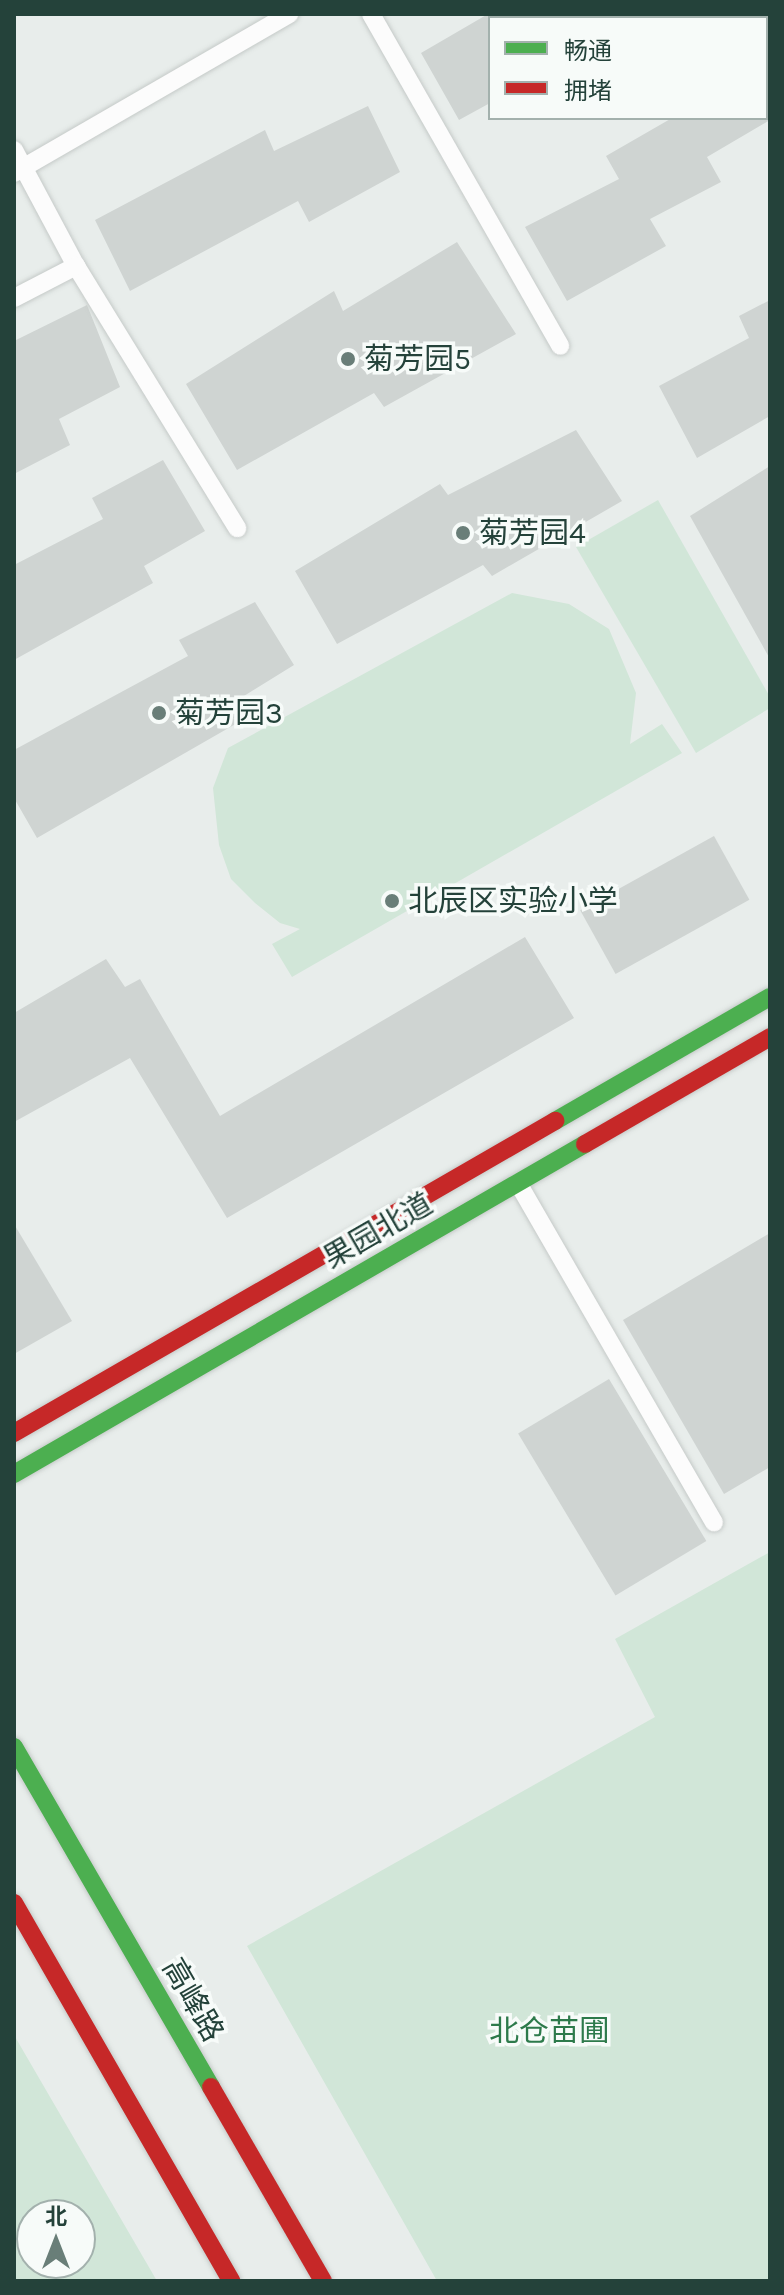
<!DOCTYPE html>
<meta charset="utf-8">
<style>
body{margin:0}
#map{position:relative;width:784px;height:2295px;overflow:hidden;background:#e8edeb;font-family:Karla,"Noto Sans SC",sans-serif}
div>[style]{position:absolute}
.green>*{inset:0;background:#d1e6d8}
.building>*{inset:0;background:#cfd4d2;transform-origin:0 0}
.roads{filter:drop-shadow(0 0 2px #c5cac8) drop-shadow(0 0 2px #c5cac8)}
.lane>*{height:18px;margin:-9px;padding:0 9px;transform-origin:9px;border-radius:9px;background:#fcfcfc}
.fast>*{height:18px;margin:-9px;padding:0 9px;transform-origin:9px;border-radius:9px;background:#4caf50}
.jam>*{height:18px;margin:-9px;padding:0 9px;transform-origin:9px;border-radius:9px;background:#c62828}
.dots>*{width:22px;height:22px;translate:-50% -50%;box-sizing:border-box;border:4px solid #f7fbf9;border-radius:50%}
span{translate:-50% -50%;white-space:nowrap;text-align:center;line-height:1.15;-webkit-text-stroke:7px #f7fbf9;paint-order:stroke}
.poi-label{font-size:30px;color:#24423a}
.left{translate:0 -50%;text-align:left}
.street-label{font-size:30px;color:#24423a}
.park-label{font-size:30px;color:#2d7a4b}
.frame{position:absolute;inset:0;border:16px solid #24423a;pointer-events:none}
.legend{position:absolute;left:488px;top:16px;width:280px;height:104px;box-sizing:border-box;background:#f7fbf9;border:2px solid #a3b1ad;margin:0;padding:10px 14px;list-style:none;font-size:24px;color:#24423a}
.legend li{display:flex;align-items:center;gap:16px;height:40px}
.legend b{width:40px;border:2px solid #a3b1ad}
.north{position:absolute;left:16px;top:2199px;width:80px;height:80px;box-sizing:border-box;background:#f7fbf9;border:2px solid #a3b1ad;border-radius:50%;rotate:0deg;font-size:22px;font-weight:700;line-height:32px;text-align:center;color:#24423a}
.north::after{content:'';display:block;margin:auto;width:28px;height:36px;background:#697e78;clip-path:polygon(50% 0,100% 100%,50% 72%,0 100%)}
</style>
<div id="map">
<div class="green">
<div style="clip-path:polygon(658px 500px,770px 697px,770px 708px,696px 753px,576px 547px)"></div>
<div style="clip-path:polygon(512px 593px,569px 604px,609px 629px,636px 693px,630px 744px,662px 724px,682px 753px,292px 977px,272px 944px,300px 929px,280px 923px,255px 903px,231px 879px,219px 845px,213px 788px,228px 748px)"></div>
<div style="clip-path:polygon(770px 1552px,770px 2281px,437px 2281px,247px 1946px,655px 1717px,615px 1639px)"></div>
<div style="clip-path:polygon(evenodd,14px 2035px,157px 2281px,14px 2281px,14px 2035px,32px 2215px,80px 2215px,80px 2263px,32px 2263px,32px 2215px)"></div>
</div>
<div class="building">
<div style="clip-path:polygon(488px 14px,609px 14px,490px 18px,490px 103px,459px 120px,421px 53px)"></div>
<div style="clip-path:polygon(766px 44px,770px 120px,707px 157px,721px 182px,650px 219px,666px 246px,567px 301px,525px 227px,619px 179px,606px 156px,672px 118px,766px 118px)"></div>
<div style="clip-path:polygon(368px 106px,400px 172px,309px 222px,298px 201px,130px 291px,95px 220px,265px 130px,274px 151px)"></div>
<div style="clip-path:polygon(457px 242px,516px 334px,384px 407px,374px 393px,237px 470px,186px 384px,334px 291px,343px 311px)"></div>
<div style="clip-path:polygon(770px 300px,770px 416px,697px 458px,659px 386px,749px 338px,739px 316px)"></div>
<div style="clip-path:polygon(87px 305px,120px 387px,59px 419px,70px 445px,14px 474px,14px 341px)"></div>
<div style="clip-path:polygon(576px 430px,622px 501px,492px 576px,483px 565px,337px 644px,295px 571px,440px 484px,448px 495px)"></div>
<div style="clip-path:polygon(163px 460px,205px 531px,144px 566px,153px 583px,14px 660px,14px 565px,103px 519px,92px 498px)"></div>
<div style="clip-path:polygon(770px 466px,770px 659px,690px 516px)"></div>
<div style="clip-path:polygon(255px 602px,294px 665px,231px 704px,239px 722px,37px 838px,14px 798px,14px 750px,188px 656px,179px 640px)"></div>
<div style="left:714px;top:836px;width:73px;height:153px;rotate:61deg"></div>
<div style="clip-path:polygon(525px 937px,574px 1018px,227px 1218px,130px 1058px,14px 1122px,14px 1013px,106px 959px,125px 987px,140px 979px,220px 1116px)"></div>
<div style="clip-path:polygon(14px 1224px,72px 1321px,14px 1354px)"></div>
<div style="clip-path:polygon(770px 1233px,770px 1467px,724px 1494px,623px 1320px)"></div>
<div style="left:609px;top:1379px;width:189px;height:106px;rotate:59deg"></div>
</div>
<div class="roads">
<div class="lane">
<div style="left:371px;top:14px;width:382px;rotate:60.3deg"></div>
<div style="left:14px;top:150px;width:132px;rotate:61.9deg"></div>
<div style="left:76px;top:266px;width:308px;rotate:58.4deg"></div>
<div style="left:14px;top:173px;width:318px;rotate:-30deg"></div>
<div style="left:14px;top:298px;width:70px;rotate:-27.3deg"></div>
<div style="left:518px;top:1183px;width:392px;rotate:60deg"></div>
</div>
<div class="fast">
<div style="left:555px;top:1121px;width:248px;rotate:-30deg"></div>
<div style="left:14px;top:1474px;width:660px;rotate:-30.03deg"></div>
<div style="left:14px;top:1747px;width:393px;rotate:59.9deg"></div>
</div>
<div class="jam">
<div style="left:585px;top:1144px;width:214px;rotate:-30deg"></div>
<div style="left:14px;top:1433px;width:625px;rotate:-29.97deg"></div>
<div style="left:14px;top:1903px;width:436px;rotate:60.1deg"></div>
<div style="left:211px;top:2087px;width:224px;rotate:60deg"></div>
</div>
</div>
<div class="dots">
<div style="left:348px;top:359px;background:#697e78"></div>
<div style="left:463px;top:533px;background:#697e78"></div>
<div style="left:159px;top:713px;background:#697e78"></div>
<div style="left:392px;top:901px;background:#697e78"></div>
</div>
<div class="poi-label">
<span class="left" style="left:364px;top:359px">菊芳园5</span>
<span class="left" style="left:479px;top:533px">菊芳园4</span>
<span class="left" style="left:175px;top:713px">菊芳园3</span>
<span class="left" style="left:408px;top:901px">北辰区实验小学</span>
</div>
<div class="street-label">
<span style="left:378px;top:1231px;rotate:-30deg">果园北道</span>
<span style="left:193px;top:2000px;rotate:60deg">高峰路</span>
</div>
<div class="park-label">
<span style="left:549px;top:2031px">北仓苗圃</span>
</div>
<div class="frame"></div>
<ul class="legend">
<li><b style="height:10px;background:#4caf50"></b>畅通</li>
<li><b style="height:10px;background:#c62828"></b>拥堵</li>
</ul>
<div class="north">北</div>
</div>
